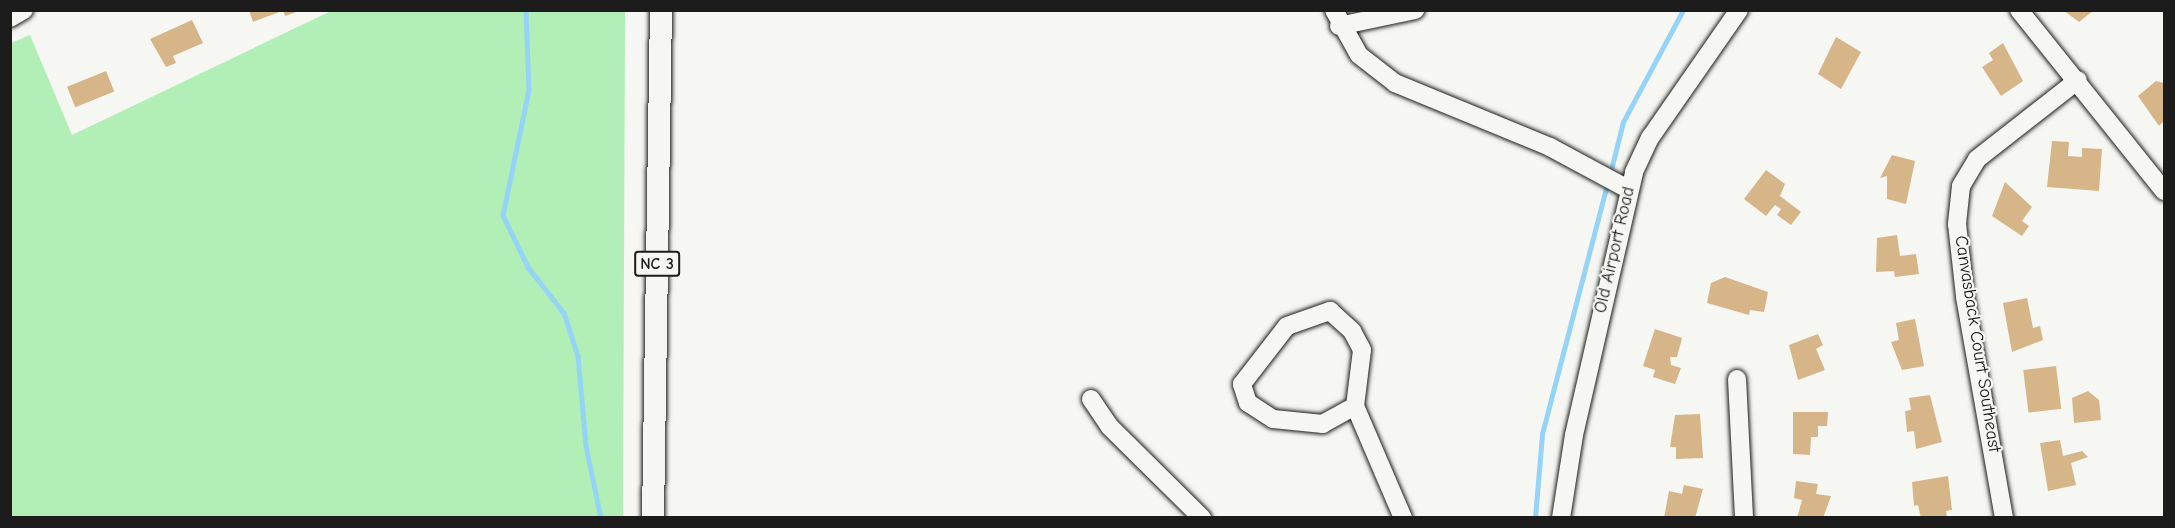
<!DOCTYPE html>
<style>
body{margin:0}
#map{position:relative;width:2175px;height:528px;overflow:hidden;background:#f6f6f2;font-family:"Comic Neue",sans-serif}
div>[style]{position:absolute}
.green>*{inset:0;background:#b1efb6}
.stream>*{height:4.5px;margin:-2.25px;padding:0 2.25px;transform-origin:2.25px;border-radius:2.25px;background:#95d4f6}
.building>*{inset:0;background:#d6b589;transform-origin:0 0}
.roads{filter:drop-shadow(0 0 2px #1c1c1c) drop-shadow(0 0 2px #1c1c1c)}
.minor>*{height:18px;margin:-9px;padding:0 9px;transform-origin:9px;border-radius:9px;background:#f6f6f2}
.major>*{height:22px;margin:-11px;padding:0 11px;transform-origin:11px;border-radius:11px;background:#f6f6f2}
span{translate:-50% -50%;white-space:nowrap;text-align:center;line-height:1.15;-webkit-text-stroke:4.5px #f6f6f2;paint-order:stroke}
.shield-label span{padding:2px 4px;background:#f6f6f2;border:2px solid;border-radius:4px;-webkit-text-stroke-width:0}
.shield-label{font-size:16px;color:#1c1c1c;font-weight:700}
.street-label{font-size:18px;color:#1c1c1c}
.frame{position:absolute;inset:0;border:12px solid #1c1c1c;pointer-events:none}
</style>
<div id="map">
<div class="green">
<div style="clip-path:polygon(333px 10px,625px 11px,623px 517px,11px 517px,11px 43px,30px 35px,72px 135px)"></div>
</div>
<div class="stream">
<div style="left:526px;top:10px;width:80px;rotate:87.9deg"></div>
<div style="left:529px;top:90px;width:128px;rotate:101.7deg"></div>
<div style="left:503px;top:215px;width:58px;rotate:64.3deg"></div>
<div style="left:528px;top:267px;width:58px;rotate:52deg"></div>
<div style="left:564px;top:313px;width:45px;rotate:72deg"></div>
<div style="left:578px;top:356px;width:90px;rotate:84.9deg"></div>
<div style="left:586px;top:446px;width:74px;rotate:78.2deg"></div>
<div style="left:1612px;top:166px;width:45px;rotate:-76deg"></div>
<div style="left:1623px;top:122px;width:127px;rotate:-61.8deg"></div>
<div style="left:1535px;top:518px;width:84px;rotate:-85.2deg"></div>
<div style="left:1542px;top:434px;width:258px;rotate:-75.4deg"></div>
</div>
<div class="building">
<div style="clip-path:polygon(249px 10px,282px 10px,282px 11px,253px 22px)"></div>
<div style="clip-path:polygon(283px 10px,299px 10px,299px 11px,285px 16px)"></div>
<div style="clip-path:polygon(2063px 10px,2094px 10px,2079px 22px)"></div>
<div style="clip-path:polygon(192px 20px,203px 43px,173px 56px,176px 63px,166px 67px,150px 39px)"></div>
<div style="clip-path:polygon(1836px 37px,1861px 52px,1841px 89px,1818px 74px)"></div>
<div style="clip-path:polygon(2003px 43px,2023px 81px,2001px 96px,1982px 67px,1993px 60px,1989px 53px)"></div>
<div style="left:106px;top:71px;width:22px;height:42px;rotate:68deg"></div>
<div style="clip-path:polygon(2156px 81px,2164px 83px,2164px 121px,2159px 126px,2138px 96px)"></div>
<div style="clip-path:polygon(2052px 141px,2069px 142px,2068px 156px,2082px 157px,2082px 148px,2102px 149px,2099px 191px,2047px 187px)"></div>
<div style="clip-path:polygon(1892px 155px,1915px 161px,1906px 204px,1887px 199px,1887px 176px,1880px 178px)"></div>
<div style="clip-path:polygon(1766px 170px,1785px 184px,1780px 196px,1801px 212px,1791px 225px,1777px 215px,1781px 209px,1775px 205px,1766px 216px,1744px 199px)"></div>
<div style="clip-path:polygon(2005px 182px,2032px 207px,2022px 221px,2029px 226px,2022px 236px,1992px 216px)"></div>
<div style="clip-path:polygon(1897px 235px,1900px 256px,1916px 254px,1919px 274px,1895px 277px,1894px 271px,1876px 272px,1877px 238px)"></div>
<div style="clip-path:polygon(1725px 277px,1768px 292px,1764px 312px,1750px 310px,1749px 315px,1707px 303px,1711px 283px)"></div>
<div style="clip-path:polygon(2027px 298px,2033px 328px,2040px 326px,2043px 340px,2012px 352px,2003px 303px)"></div>
<div style="clip-path:polygon(1915px 319px,1924px 366px,1902px 370px,1891px 342px,1899px 340px,1896px 323px)"></div>
<div style="clip-path:polygon(1655px 329px,1682px 338px,1677px 357px,1670px 357px,1671px 365px,1681px 368px,1675px 384px,1653px 377px,1655px 370px,1643px 366px)"></div>
<div style="clip-path:polygon(1818px 334px,1823px 345px,1816px 349px,1825px 370px,1798px 380px,1789px 345px)"></div>
<div style="left:2056px;top:366px;width:43px;height:33px;rotate:83deg"></div>
<div style="clip-path:polygon(2088px 391px,2099px 400px,2101px 420px,2074px 423px,2072px 398px)"></div>
<div style="clip-path:polygon(1930px 395px,1942px 442px,1916px 449px,1914px 431px,1907px 432px,1905px 411px,1911px 410px,1909px 398px)"></div>
<div style="clip-path:polygon(1793px 412px,1828px 412px,1827px 426px,1818px 426px,1818px 437px,1811px 437px,1810px 455px,1793px 454px)"></div>
<div style="clip-path:polygon(1700px 414px,1703px 458px,1676px 459px,1676px 447px,1670px 447px,1675px 415px)"></div>
<div style="clip-path:polygon(2060px 440px,2063px 456px,2082px 451px,2088px 457px,2071px 463px,2076px 485px,2048px 491px,2040px 443px)"></div>
<div style="clip-path:polygon(1948px 476px,1952px 510px,1946px 511px,1947px 518px,1921px 518px,1918px 505px,1914px 506px,1912px 482px)"></div>
<div style="clip-path:polygon(1796px 481px,1818px 484px,1816px 494px,1831px 496px,1823px 518px,1797px 518px,1802px 500px,1794px 498px)"></div>
<div style="clip-path:polygon(1684px 485px,1703px 489px,1695px 518px,1664px 518px,1669px 491px,1682px 494px)"></div>
</div>
<div class="roads">
<div class="minor">
<div style="left:1334px;top:10px;width:51px;rotate:60.9deg"></div>
<div style="left:1359px;top:55px;width:46px;rotate:37.9deg"></div>
<div style="left:1395px;top:83px;width:168px;rotate:22.4deg"></div>
<div style="left:1550px;top:147px;width:89px;rotate:28.3deg"></div>
<div style="left:2019px;top:10px;width:232px;rotate:51.3deg"></div>
<div style="left:10px;top:18px;width:16px;rotate:-30deg"></div>
<div style="left:1339px;top:26px;width:78px;rotate:-11.9deg"></div>
<div style="left:1737px;top:379px;width:139px;rotate:87.1deg"></div>
<div style="left:1091px;top:399px;width:32px;rotate:56deg"></div>
<div style="left:1109px;top:426px;width:131px;rotate:44.7deg"></div>
<div style="left:1355px;top:406px;width:37px;rotate:151deg"></div>
<div style="left:1323px;top:424px;width:50px;rotate:-174.3deg"></div>
<div style="left:1273px;top:419px;width:30px;rotate:-147deg"></div>
<div style="left:1248px;top:403px;width:20px;rotate:-108deg"></div>
<div style="left:1242px;top:384px;width:73px;rotate:-52.2deg"></div>
<div style="left:1287px;top:326px;width:46px;rotate:-19.2deg"></div>
<div style="left:1330px;top:311px;width:30px;rotate:42deg"></div>
<div style="left:1352px;top:331px;width:21px;rotate:62deg"></div>
<div style="left:1362px;top:350px;width:56px;rotate:97.1deg"></div>
<div style="left:1355px;top:406px;width:122px;rotate:66.8deg"></div>
<div style="left:1561px;top:518px;width:84px;rotate:-81.1deg"></div>
<div style="left:1574px;top:435px;width:270px;rotate:-77.1deg"></div>
<div style="left:1634px;top:172px;width:38px;rotate:-65deg"></div>
<div style="left:1650px;top:138px;width:156px;rotate:-55.2deg"></div>
<div style="left:2004px;top:518px;width:225px;rotate:-100deg"></div>
<div style="left:1965px;top:296px;width:72px;rotate:-96.3deg"></div>
<div style="left:1957px;top:224px;width:38px;rotate:-84deg"></div>
<div style="left:1961px;top:186px;width:31px;rotate:-59deg"></div>
<div style="left:1977px;top:159px;width:128px;rotate:-38deg"></div>
</div>
<div class="major">
<div style="left:653px;top:518px;width:508px;rotate:-89.1deg"></div>
</div>
</div>
<div class="shield-label">
<span style="left:657px;top:264px">NC 3</span>
</div>
<div class="street-label">
<span style="left:1615px;top:250px;rotate:-77deg">Old Airport Road</span>
<span style="left:1977px;top:344px;rotate:81deg">Canvasback Court Southeast</span>
</div>
<div class="frame"></div>
</div>
